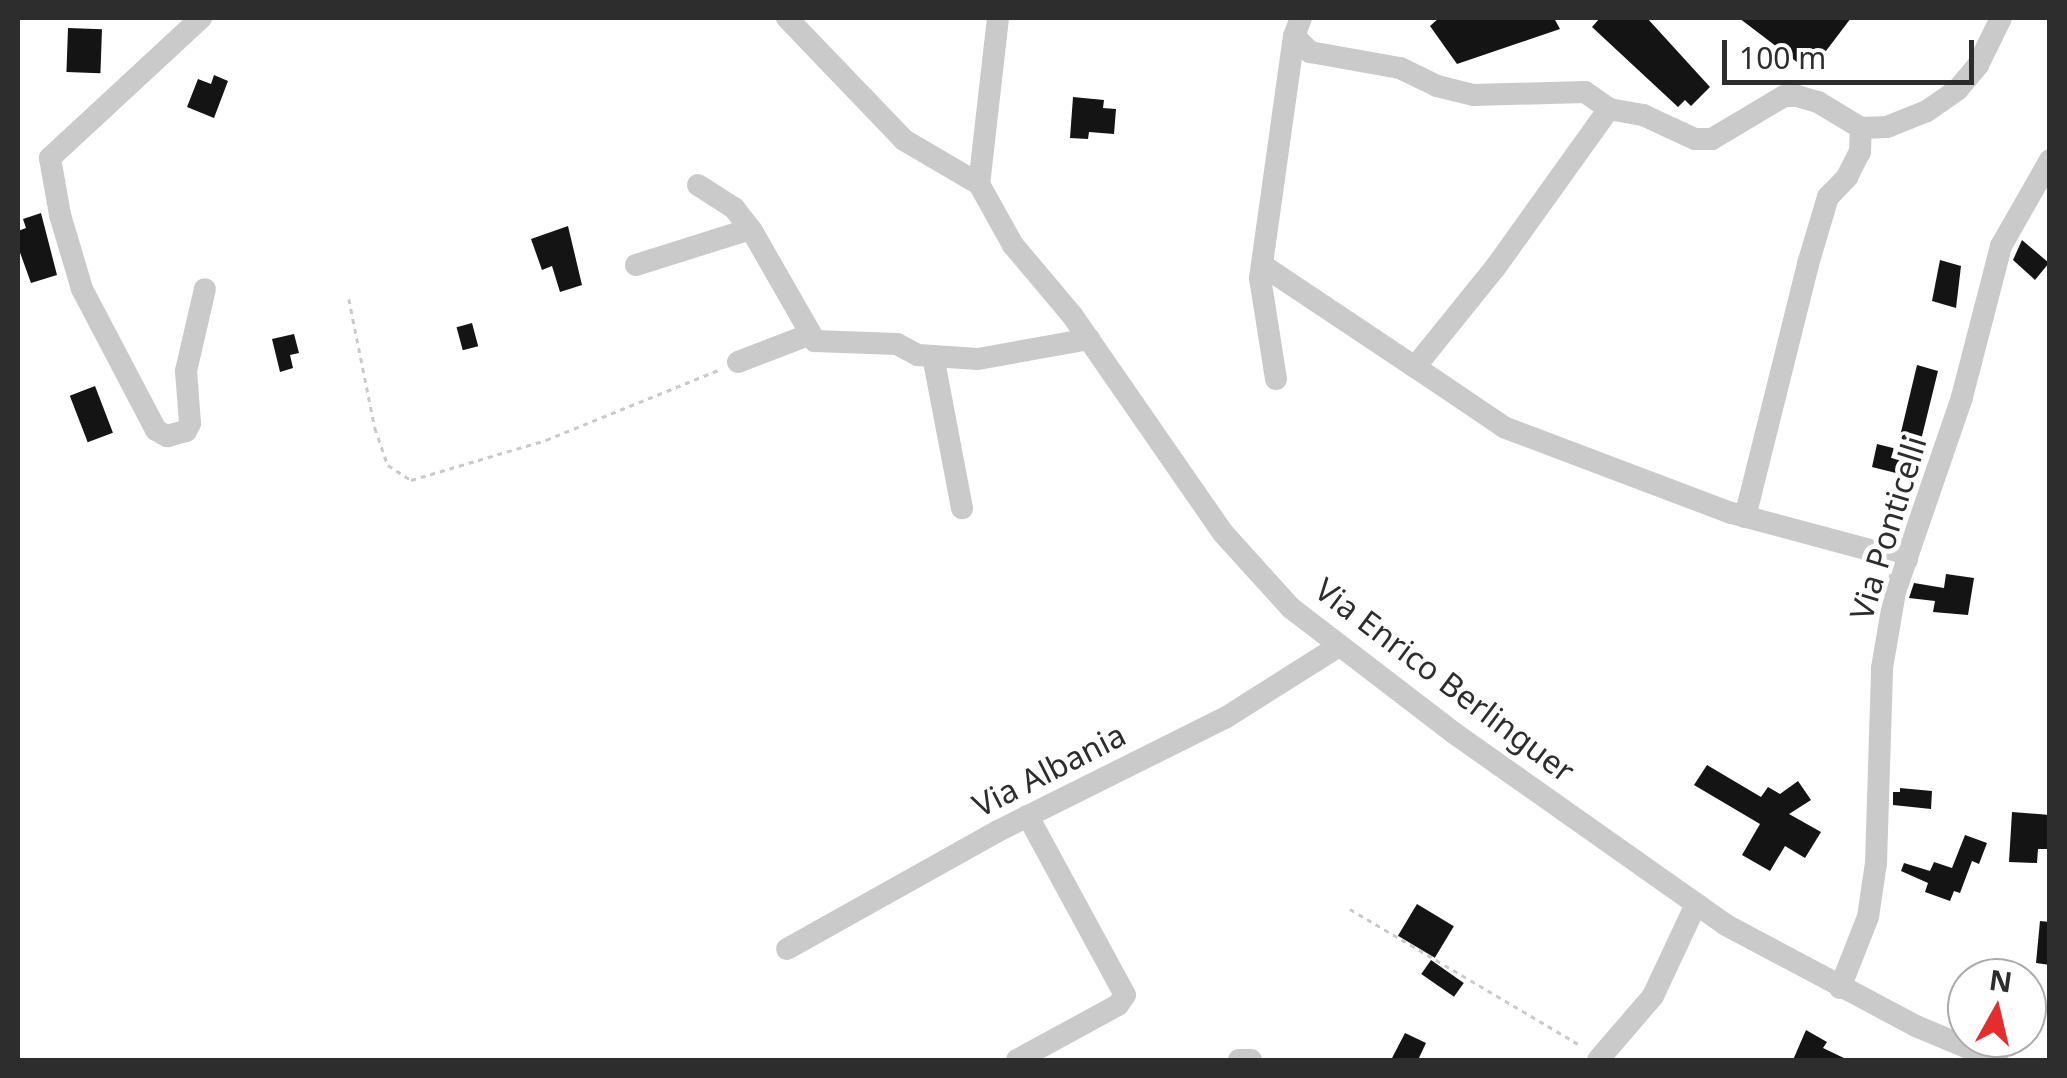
<!DOCTYPE html>
<style>
body{margin:0}
#map{position:relative;width:2067px;height:1078px;overflow:hidden;background:#fff;font-family:"Noto Sans",sans-serif}
div>[style]{position:absolute}
.building>*{inset:0;background:#141414;transform-origin:0 0}
.path>*{height:2.5px;margin-top:-1.25px;transform-origin:0;background:repeating-linear-gradient(90deg,#cacaca 0 5px,transparent 0 10px)}
.minor>*{height:22px;margin:-11px;padding:0 11px;transform-origin:11px;border-radius:11px;background:#cacaca}
span{translate:-50% -50%;white-space:nowrap;text-align:center;line-height:1.15;-webkit-text-stroke:10px #fff;paint-order:stroke}
.street-label{font-size:32px;color:#2d2d2d}
.frame{position:absolute;inset:0;border:20px solid #2d2d2d;pointer-events:none}
.north{position:absolute;left:1947px;top:958px;width:100px;height:100px;box-sizing:border-box;background:#fff;border:2px solid #ababab;border-radius:50%;rotate:8deg;font-size:28px;font-weight:700;line-height:40px;text-align:center;color:#2d2d2d}
.north::after{content:'';display:block;margin:auto;width:35px;height:45px;background:#e52d2e;clip-path:polygon(50% 0,100% 100%,50% 72%,0 100%)}
.scale{position:absolute;left:1722px;top:40px;width:252px;height:45px;box-sizing:border-box;border:5px solid #2d2d2d;border-top:0;padding-left:12px;font-size:30px;line-height:35px;white-space:nowrap;color:#2d2d2d;-webkit-text-stroke:8px #fff;paint-order:stroke}
</style>
<div id="map">
<div class="building">
<div style="clip-path:polygon(1439px 18px,1554px 18px,1560px 29px,1457px 64px,1430px 26px)"></div>
<div style="clip-path:polygon(1600px 18px,1647px 18px,1710px 87px,1691px 106px,1685px 100px,1678px 107px,1592px 27px)"></div>
<div style="clip-path:polygon(1739px 18px,1851px 18px,1810px 72px)"></div>
<div style="left:68px;top:28px;width:34px;height:44px;rotate:2deg"></div>
<div style="clip-path:polygon(214px 75px,228px 81px,214px 118px,187px 107px,198px 79px,211px 84px)"></div>
<div style="clip-path:polygon(1073px 97px,1104px 100px,1103px 108px,1116px 109px,1114px 134px,1089px 132px,1088px 139px,1070px 138px)"></div>
<div style="clip-path:polygon(41px 213px,57px 275px,31px 283px,18px 247px,18px 231px,26px 228px,23px 219px)"></div>
<div style="clip-path:polygon(568px 226px,582px 285px,560px 292px,552px 266px,542px 270px,531px 239px)"></div>
<div style="clip-path:polygon(2022px 240px,2049px 263px,2035px 280px,2013px 260px)"></div>
<div style="clip-path:polygon(1940px 260px,1961px 266px,1956px 308px,1932px 301px)"></div>
<div style="left:472px;top:323px;width:24px;height:16px;rotate:75deg"></div>
<div style="clip-path:polygon(294px 334px,299px 353px,290px 355px,293px 368px,280px 372px,272px 339px)"></div>
<div style="clip-path:polygon(1917px 365px,1938px 371px,1912px 477px,1872px 467px,1877px 444px,1897px 449px)"></div>
<div style="left:95px;top:386px;width:50px;height:27px;rotate:69deg"></div>
<div style="clip-path:polygon(1946px 574px,1974px 578px,1968px 615px,1933px 612px,1935px 601px,1909px 598px,1914px 583px,1944px 588px)"></div>
<div style="clip-path:polygon(1707px 765px,1761px 797px,1768px 787px,1780px 794px,1798px 781px,1811px 800px,1789px 814px,1821px 832px,1805px 858px,1785px 846px,1770px 871px,1742px 855px,1760px 824px,1694px 785px)"></div>
<div style="clip-path:polygon(1900px 788px,1932px 791px,1931px 809px,1893px 805px,1893px 792px,1900px 792px)"></div>
<div style="clip-path:polygon(2012px 812px,2050px 815px,2050px 849px,2038px 849px,2037px 863px,2009px 862px)"></div>
<div style="clip-path:polygon(1965px 835px,1987px 843px,1979px 864px,1972px 861px,1960px 893px,1954px 891px,1950px 901px,1925px 892px,1928px 883px,1901px 871px,1904px 863px,1930px 871px,1934px 862px,1952px 868px)"></div>
<div style="left:1417px;top:904px;width:43px;height:37px;rotate:31deg"></div>
<div style="clip-path:polygon(2040px 921px,2050px 922px,2050px 965px,2036px 963px)"></div>
<div style="left:1431px;top:960px;width:40px;height:17px;rotate:35deg"></div>
<div style="clip-path:polygon(1806px 1030px,1827px 1042px,1823px 1048px,1848px 1060px,1793px 1060px)"></div>
<div style="clip-path:polygon(1405px 1033px,1426px 1043px,1418px 1060px,1391px 1060px)"></div>
</div>
<div class="path">
<div style="left:349px;top:299px;width:132px;rotate:78.6deg"></div>
<div style="left:375px;top:428px;width:39px;rotate:71deg"></div>
<div style="left:388px;top:465px;width:27px;rotate:33deg"></div>
<div style="left:411px;top:480px;width:141px;rotate:-16.5deg"></div>
<div style="left:546px;top:440px;width:186px;rotate:-22.1deg"></div>
<div style="left:1350px;top:909px;width:269px;rotate:30.6deg"></div>
</div>
<div class="minor">
<div style="left:201px;top:18px;width:206px;rotate:137.2deg"></div>
<div style="left:50px;top:158px;width:58px;rotate:80deg"></div>
<div style="left:60px;top:215px;width:77px;rotate:73.4deg"></div>
<div style="left:82px;top:289px;width:159px;rotate:62.3deg"></div>
<div style="left:156px;top:430px;width:13px;rotate:29deg"></div>
<div style="left:167px;top:436px;width:20px;rotate:-15deg"></div>
<div style="left:186px;top:431px;width:9px;rotate:-63deg"></div>
<div style="left:190px;top:423px;width:52px;rotate:-94.4deg"></div>
<div style="left:186px;top:371px;width:84px;rotate:-77deg"></div>
<div style="left:787px;top:18px;width:169px;rotate:46.2deg"></div>
<div style="left:904px;top:140px;width:87px;rotate:30.4deg"></div>
<div style="left:998px;top:18px;width:167px;rotate:96.5deg"></div>
<div style="left:979px;top:184px;width:70px;rotate:60.9deg"></div>
<div style="left:1013px;top:245px;width:92px;rotate:49.9deg"></div>
<div style="left:1072px;top:315px;width:265px;rotate:55.3deg"></div>
<div style="left:1223px;top:533px;width:101px;rotate:47.8deg"></div>
<div style="left:1291px;top:608px;width:205px;rotate:37.5deg"></div>
<div style="left:1454px;top:733px;width:333px;rotate:35.2deg"></div>
<div style="left:1726px;top:925px;width:215px;rotate:28deg"></div>
<div style="left:1916px;top:1026px;width:88px;rotate:22.8deg"></div>
<div style="left:1301px;top:18px;width:19px;rotate:111deg"></div>
<div style="left:1294px;top:36px;width:23px;rotate:45deg"></div>
<div style="left:1310px;top:52px;width:91px;rotate:10.1deg"></div>
<div style="left:1400px;top:68px;width:41px;rotate:25.9deg"></div>
<div style="left:1437px;top:86px;width:37px;rotate:14deg"></div>
<div style="left:1473px;top:95px;width:112px;rotate:-1.5deg"></div>
<div style="left:1585px;top:92px;width:29px;rotate:35deg"></div>
<div style="left:698px;top:185px;width:43px;rotate:32.6deg"></div>
<div style="left:734px;top:208px;width:29px;rotate:52deg"></div>
<div style="left:752px;top:231px;width:127px;rotate:60.2deg"></div>
<div style="left:815px;top:341px;width:82px;rotate:2.1deg"></div>
<div style="left:897px;top:344px;width:24px;rotate:28deg"></div>
<div style="left:918px;top:355px;width:60px;rotate:3.8deg"></div>
<div style="left:978px;top:359px;width:113px;rotate:-10.2deg"></div>
<div style="left:636px;top:265px;width:120px;rotate:-17.5deg"></div>
<div style="left:1262px;top:265px;width:184px;rotate:33.7deg"></div>
<div style="left:933px;top:356px;width:155px;rotate:79.2deg"></div>
<div style="left:738px;top:362px;width:78px;rotate:-21deg"></div>
<div style="left:1276px;top:379px;width:102px;rotate:-99deg"></div>
<div style="left:1260px;top:278px;width:244px;rotate:-82deg"></div>
<div style="left:1745px;top:517px;width:261px;rotate:-76deg"></div>
<div style="left:1808px;top:264px;width:70px;rotate:-73.4deg"></div>
<div style="left:1828px;top:197px;width:28px;rotate:-46deg"></div>
<div style="left:1847px;top:177px;width:28px;rotate:-63deg"></div>
<div style="left:1860px;top:152px;width:24px;rotate:-88deg"></div>
<div style="left:1907px;top:560px;width:182px;rotate:-165deg"></div>
<div style="left:1731px;top:513px;width:243px;rotate:-159.3deg"></div>
<div style="left:1504px;top:427px;width:107px;rotate:-146deg"></div>
<div style="left:1415px;top:367px;width:127px;rotate:-51.1deg"></div>
<div style="left:1495px;top:268px;width:196px;rotate:-54.4deg"></div>
<div style="left:1609px;top:109px;width:35px;rotate:10deg"></div>
<div style="left:1643px;top:115px;width:57px;rotate:24.8deg"></div>
<div style="left:1695px;top:139px;width:17px"></div>
<div style="left:1712px;top:139px;width:84px;rotate:-30.8deg"></div>
<div style="left:1784px;top:96px;width:13px"></div>
<div style="left:1797px;top:96px;width:22px;rotate:16deg"></div>
<div style="left:1818px;top:102px;width:50px;rotate:31.2deg"></div>
<div style="left:1861px;top:128px;width:26px;rotate:-2deg"></div>
<div style="left:1887px;top:127px;width:43px;rotate:-21.8deg"></div>
<div style="left:1927px;top:111px;width:38px;rotate:-35deg"></div>
<div style="left:1958px;top:89px;width:31px;rotate:-50deg"></div>
<div style="left:1978px;top:65px;width:52px;rotate:-63.9deg"></div>
<div style="left:787px;top:949px;width:242px;rotate:-29.2deg"></div>
<div style="left:998px;top:831px;width:254px;rotate:-26.5deg"></div>
<div style="left:1225px;top:718px;width:135px;rotate:-32.3deg"></div>
<div style="left:1840px;top:988px;width:76px;rotate:-68.5deg"></div>
<div style="left:1868px;top:917px;width:55px;rotate:-81.6deg"></div>
<div style="left:1876px;top:863px;width:195px;rotate:-88.2deg"></div>
<div style="left:1882px;top:668px;width:77px;rotate:-80.3deg"></div>
<div style="left:1895px;top:592px;width:206px;rotate:-71deg"></div>
<div style="left:1962px;top:397px;width:156px;rotate:-75.5deg"></div>
<div style="left:2001px;top:246px;width:99px;rotate:-60.3deg"></div>
<div style="left:1017px;top:1060px;width:115px;rotate:-28.6deg"></div>
<div style="left:1118px;top:1005px;width:12px;rotate:-55deg"></div>
<div style="left:1125px;top:995px;width:204px;rotate:-118.5deg"></div>
<div style="left:1239px;top:1060px;width:12px"></div>
<div style="left:1598px;top:1060px;width:84px;rotate:-49.3deg"></div>
<div style="left:1653px;top:996px;width:102px;rotate:-64.9deg"></div>
</div>
<div class="street-label">
<span style="left:1888px;top:528px;rotate:-73deg">Via Ponticelli</span>
<span style="left:1445px;top:680px;rotate:37deg">Via Enrico Berlinguer</span>
<span style="left:1049px;top:770px;rotate:-27deg">Via Albania</span>
</div>
<div class="frame"></div>
<div class="north">N</div>
<div class="scale">100 m</div>
</div>
